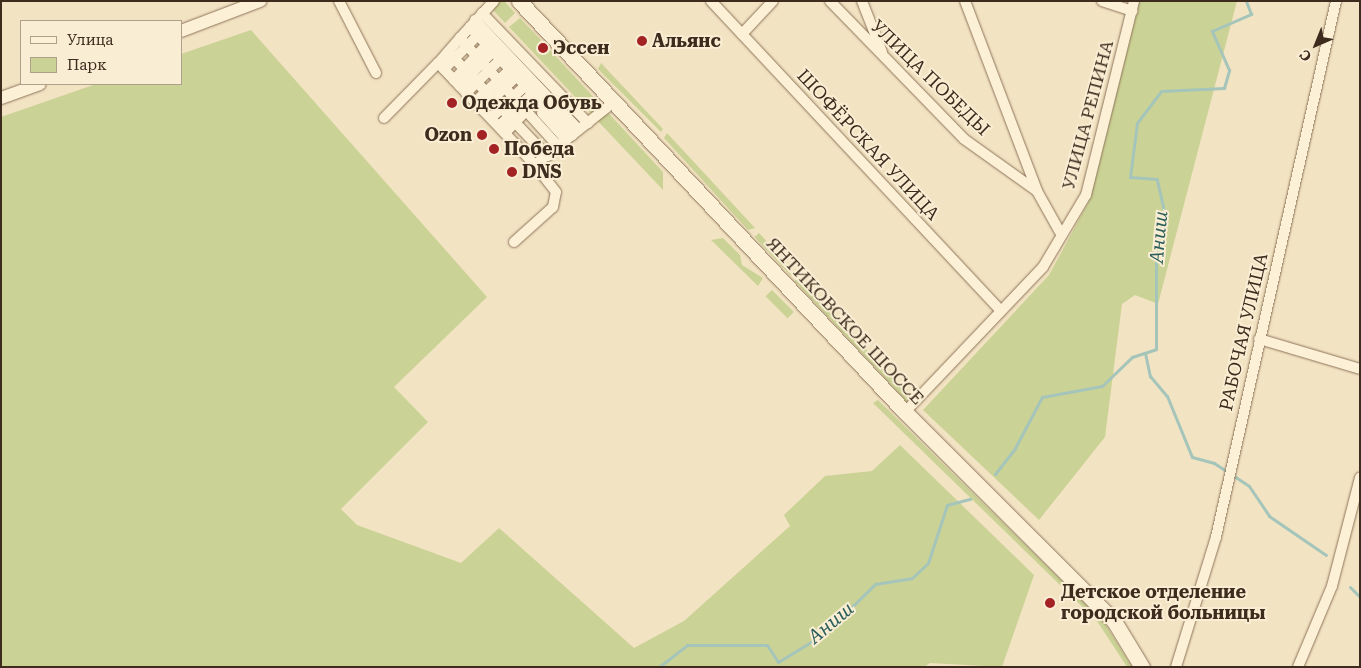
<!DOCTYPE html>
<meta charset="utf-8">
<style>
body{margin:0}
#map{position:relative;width:1361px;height:668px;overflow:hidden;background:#f2e3c3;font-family:"Roboto Serif",serif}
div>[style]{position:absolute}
.green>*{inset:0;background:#cbd295;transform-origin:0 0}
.stream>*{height:3px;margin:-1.5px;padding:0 1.5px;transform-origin:1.5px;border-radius:1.5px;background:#a5c5bb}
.roads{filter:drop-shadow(0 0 1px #8e7458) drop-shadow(0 0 1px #8e7458)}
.minor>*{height:10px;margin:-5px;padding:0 5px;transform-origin:5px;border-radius:5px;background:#fcf0d7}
.tertiary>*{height:12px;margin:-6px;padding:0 6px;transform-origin:6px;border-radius:6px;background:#fcf0d7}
.secondary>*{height:15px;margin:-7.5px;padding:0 7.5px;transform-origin:7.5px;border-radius:7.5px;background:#fcf0d7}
.dots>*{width:14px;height:14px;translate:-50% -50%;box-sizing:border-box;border:2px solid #f9edd3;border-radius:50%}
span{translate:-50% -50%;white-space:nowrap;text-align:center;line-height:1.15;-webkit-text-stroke:4px #f9edd3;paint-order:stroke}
.poi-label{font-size:18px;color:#3d2c1d;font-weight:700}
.left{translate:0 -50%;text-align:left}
.right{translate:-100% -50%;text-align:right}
.street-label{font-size:18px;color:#3d2c1d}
.water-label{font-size:19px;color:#2b5e5a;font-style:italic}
.frame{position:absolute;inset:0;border:2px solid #3d2c1d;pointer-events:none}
.legend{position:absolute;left:20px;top:20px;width:162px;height:65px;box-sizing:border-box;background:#f9edd3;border:1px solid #aea08a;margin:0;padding:6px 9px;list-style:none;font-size:15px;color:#3d2c1d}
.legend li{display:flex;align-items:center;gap:10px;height:25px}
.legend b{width:25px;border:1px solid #aea08a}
.north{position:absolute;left:1291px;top:20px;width:50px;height:50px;-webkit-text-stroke:4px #f9edd3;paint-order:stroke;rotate:224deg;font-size:14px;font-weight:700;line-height:20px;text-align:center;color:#3d2c1d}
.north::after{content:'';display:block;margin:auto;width:18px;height:22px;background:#3d2c1d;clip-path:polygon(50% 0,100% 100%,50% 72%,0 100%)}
</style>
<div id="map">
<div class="green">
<div style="clip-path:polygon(498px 1px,504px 1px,515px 13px,505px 23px,491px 8px)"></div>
<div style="clip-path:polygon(1139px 1px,1237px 1px,1158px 304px,1135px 295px,1122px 304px,1105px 437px,1039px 520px,923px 410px,1049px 275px,1088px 203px)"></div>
<div style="clip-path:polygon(520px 18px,541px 40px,538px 44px,547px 53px,550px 50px,663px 172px,663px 190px,509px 27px)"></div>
<div style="clip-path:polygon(251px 30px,487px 297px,394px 387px,428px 422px,341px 509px,357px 525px,461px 563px,499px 528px,634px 648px,684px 621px,790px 526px,784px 515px,825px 476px,872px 471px,900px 445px,1034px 575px,1002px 667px,930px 663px,924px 667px,1px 667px,1px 117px,96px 84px,181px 84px,181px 54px)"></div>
<div style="clip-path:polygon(601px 63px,663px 129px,661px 132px,598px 69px)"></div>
<div style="clip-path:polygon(667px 133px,755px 228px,748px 230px,664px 138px)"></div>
<div style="left:759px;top:233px;width:53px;height:6px;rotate:47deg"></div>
<div style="clip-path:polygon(723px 238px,740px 255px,742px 265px,763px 278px,758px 286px,711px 240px)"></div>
<div style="left:799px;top:277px;width:167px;height:6px;rotate:47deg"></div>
<div style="left:772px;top:290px;width:31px;height:9px;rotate:45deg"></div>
<div style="clip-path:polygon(878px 400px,1104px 622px,1132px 667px,1127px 667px,1097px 621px,873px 403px)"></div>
</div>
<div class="stream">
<div style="left:1145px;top:353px;width:24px;rotate:78deg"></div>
<div style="left:1150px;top:376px;width:26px;rotate:50deg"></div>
<div style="left:1167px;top:396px;width:66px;rotate:67.7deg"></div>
<div style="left:1192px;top:457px;width:23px;rotate:15deg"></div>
<div style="left:1214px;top:463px;width:42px;rotate:33.3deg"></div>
<div style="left:1249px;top:486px;width:36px;rotate:56deg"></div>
<div style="left:1269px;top:516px;width:69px;rotate:34.4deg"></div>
<div style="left:995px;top:474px;width:33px;rotate:-52deg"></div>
<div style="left:1015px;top:448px;width:58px;rotate:-62.1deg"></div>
<div style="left:1042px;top:397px;width:61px;rotate:-10.4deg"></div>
<div style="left:1102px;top:386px;width:42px;rotate:-44deg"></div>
<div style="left:1132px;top:357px;width:25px;rotate:-18deg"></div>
<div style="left:1156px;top:349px;width:101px;rotate:-90deg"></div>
<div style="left:1156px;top:248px;width:34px;rotate:-75deg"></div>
<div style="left:1165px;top:215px;width:37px;rotate:-103deg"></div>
<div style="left:1157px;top:179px;width:27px;rotate:-176deg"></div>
<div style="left:1130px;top:177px;width:54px;rotate:-82.6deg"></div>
<div style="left:1137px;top:123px;width:40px;rotate:-53deg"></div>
<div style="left:1161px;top:91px;width:63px;rotate:-2.7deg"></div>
<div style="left:1224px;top:88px;width:19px;rotate:-74deg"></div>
<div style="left:1229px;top:70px;width:43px;rotate:-113.6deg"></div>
<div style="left:1212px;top:31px;width:43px;rotate:-23.6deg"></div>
<div style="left:1251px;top:14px;width:14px;rotate:-111deg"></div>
<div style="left:1350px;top:587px;width:14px;rotate:45deg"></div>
<div style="left:659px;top:667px;width:36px;rotate:-38deg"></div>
<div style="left:687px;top:645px;width:80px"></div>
<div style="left:767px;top:645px;width:20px;rotate:57deg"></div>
<div style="left:778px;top:662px;width:54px;rotate:-31.3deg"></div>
<div style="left:824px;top:634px;width:71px;rotate:-44.4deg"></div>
<div style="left:875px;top:584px;width:37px;rotate:-9deg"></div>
<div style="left:912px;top:578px;width:22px;rotate:-43deg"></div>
<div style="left:928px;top:563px;width:61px;rotate:-71.9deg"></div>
<div style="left:947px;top:505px;width:24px;rotate:-15deg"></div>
</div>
<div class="roads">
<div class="minor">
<div style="left:339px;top:1px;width:81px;rotate:62.8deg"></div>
<div style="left:494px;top:1px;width:50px;rotate:132.6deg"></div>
<div style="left:460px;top:38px;width:146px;rotate:47.8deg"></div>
<div style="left:558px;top:146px;width:71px;rotate:-38.2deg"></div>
<div style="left:711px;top:1px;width:424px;rotate:46.9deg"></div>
<div style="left:830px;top:1px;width:192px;rotate:45.8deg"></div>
<div style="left:964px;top:139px;width:90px;rotate:35.5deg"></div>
<div style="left:862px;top:1px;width:55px;rotate:68.6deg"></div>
<div style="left:965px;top:1px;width:203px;rotate:69.2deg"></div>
<div style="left:1037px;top:191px;width:49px;rotate:60.8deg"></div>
<div style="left:1102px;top:1px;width:32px;rotate:18deg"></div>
<div style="left:482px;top:13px;width:153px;rotate:46.1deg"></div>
<div style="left:475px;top:20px;width:151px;rotate:46.6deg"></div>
<div style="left:470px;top:27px;width:149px;rotate:46.6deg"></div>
<div style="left:742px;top:34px;width:45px;rotate:-46.8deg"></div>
<div style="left:460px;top:38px;width:33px;rotate:131deg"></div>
<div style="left:438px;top:63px;width:141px;rotate:46.4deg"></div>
<div style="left:535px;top:165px;width:30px;rotate:-40deg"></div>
<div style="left:448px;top:52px;width:144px;rotate:46.4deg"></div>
<div style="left:444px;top:69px;width:54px;rotate:-45deg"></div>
<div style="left:454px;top:80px;width:54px;rotate:-47.2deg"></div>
<div style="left:460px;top:86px;width:54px;rotate:-46.5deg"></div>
<div style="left:466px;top:93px;width:54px;rotate:-44.3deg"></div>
<div style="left:475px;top:102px;width:54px;rotate:-42.8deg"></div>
<div style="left:482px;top:109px;width:54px;rotate:-43.5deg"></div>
<div style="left:542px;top:113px;width:36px;rotate:48deg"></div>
<div style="left:384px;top:118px;width:77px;rotate:-45.5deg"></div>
<div style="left:491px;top:118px;width:54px;rotate:-43.5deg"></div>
<div style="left:499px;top:126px;width:53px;rotate:-44.2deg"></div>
<div style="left:505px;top:133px;width:54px;rotate:-46.5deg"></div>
<div style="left:514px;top:242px;width:52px;rotate:-41.9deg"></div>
<div style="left:553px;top:207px;width:15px;rotate:-79deg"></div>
<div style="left:556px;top:192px;width:34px;rotate:-128deg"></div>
<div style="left:1259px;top:339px;width:105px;rotate:16.5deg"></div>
<div style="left:905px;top:412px;width:200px;rotate:-46.4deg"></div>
<div style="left:1043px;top:267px;width:84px;rotate:-59.2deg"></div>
<div style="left:1086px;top:195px;width:200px;rotate:-76.1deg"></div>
<div style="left:1176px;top:667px;width:136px;rotate:-72.9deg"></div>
<div style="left:1216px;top:537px;width:549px;rotate:-77.38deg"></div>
<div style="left:1298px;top:667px;width:88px;rotate:-67.2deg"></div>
<div style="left:1332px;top:586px;width:112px;rotate:-75.5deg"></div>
</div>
<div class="tertiary">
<div style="left:181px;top:31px;width:85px;rotate:-20.8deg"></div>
<div style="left:1px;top:98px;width:41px;rotate:-19.7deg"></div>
</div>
<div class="secondary">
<div style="left:519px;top:1px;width:564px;rotate:46.8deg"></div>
<div style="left:905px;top:412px;width:296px;rotate:45deg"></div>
<div style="left:1114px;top:621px;width:54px;rotate:58.7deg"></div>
</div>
</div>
<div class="dots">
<div style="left:642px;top:41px;background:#a32224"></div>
<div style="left:543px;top:48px;background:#a32224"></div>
<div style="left:452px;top:103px;background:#a32224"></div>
<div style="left:482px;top:135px;background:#a32224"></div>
<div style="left:494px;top:149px;background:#a32224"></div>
<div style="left:512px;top:172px;background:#a32224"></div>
<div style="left:1050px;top:603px;background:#a32224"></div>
</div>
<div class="poi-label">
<span class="left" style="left:652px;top:41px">Альянс</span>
<span class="left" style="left:553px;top:48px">Эссен</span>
<span class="left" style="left:462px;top:103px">Одежда Обувь</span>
<span class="right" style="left:472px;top:135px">Ozon</span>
<span class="left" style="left:504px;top:149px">Победа</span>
<span class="left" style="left:522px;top:172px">DNS</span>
<span class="left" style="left:1061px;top:603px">Детское отделение<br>городской больницы</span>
</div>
<div class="street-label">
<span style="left:930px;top:78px;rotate:44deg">УЛИЦА ПОБЕДЫ</span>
<span style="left:1088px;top:115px;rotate:-75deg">УЛИЦА РЕПИНА</span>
<span style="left:868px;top:145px;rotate:47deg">ШОФЁРСКАЯ УЛИЦА</span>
<span style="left:845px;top:321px;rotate:47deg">ЯНТИКОВСКОЕ ШОССЕ</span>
<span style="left:1244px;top:332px;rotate:-77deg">РАБОЧАЯ УЛИЦА</span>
</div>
<div class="water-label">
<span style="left:1159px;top:237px;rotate:-85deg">Аниш</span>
<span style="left:831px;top:623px;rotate:-40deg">Аниш</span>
</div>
<div class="frame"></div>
<ul class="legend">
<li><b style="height:6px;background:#fcf0d7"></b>Улица</li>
<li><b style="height:14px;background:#cbd295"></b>Парк</li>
</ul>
<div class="north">С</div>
</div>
